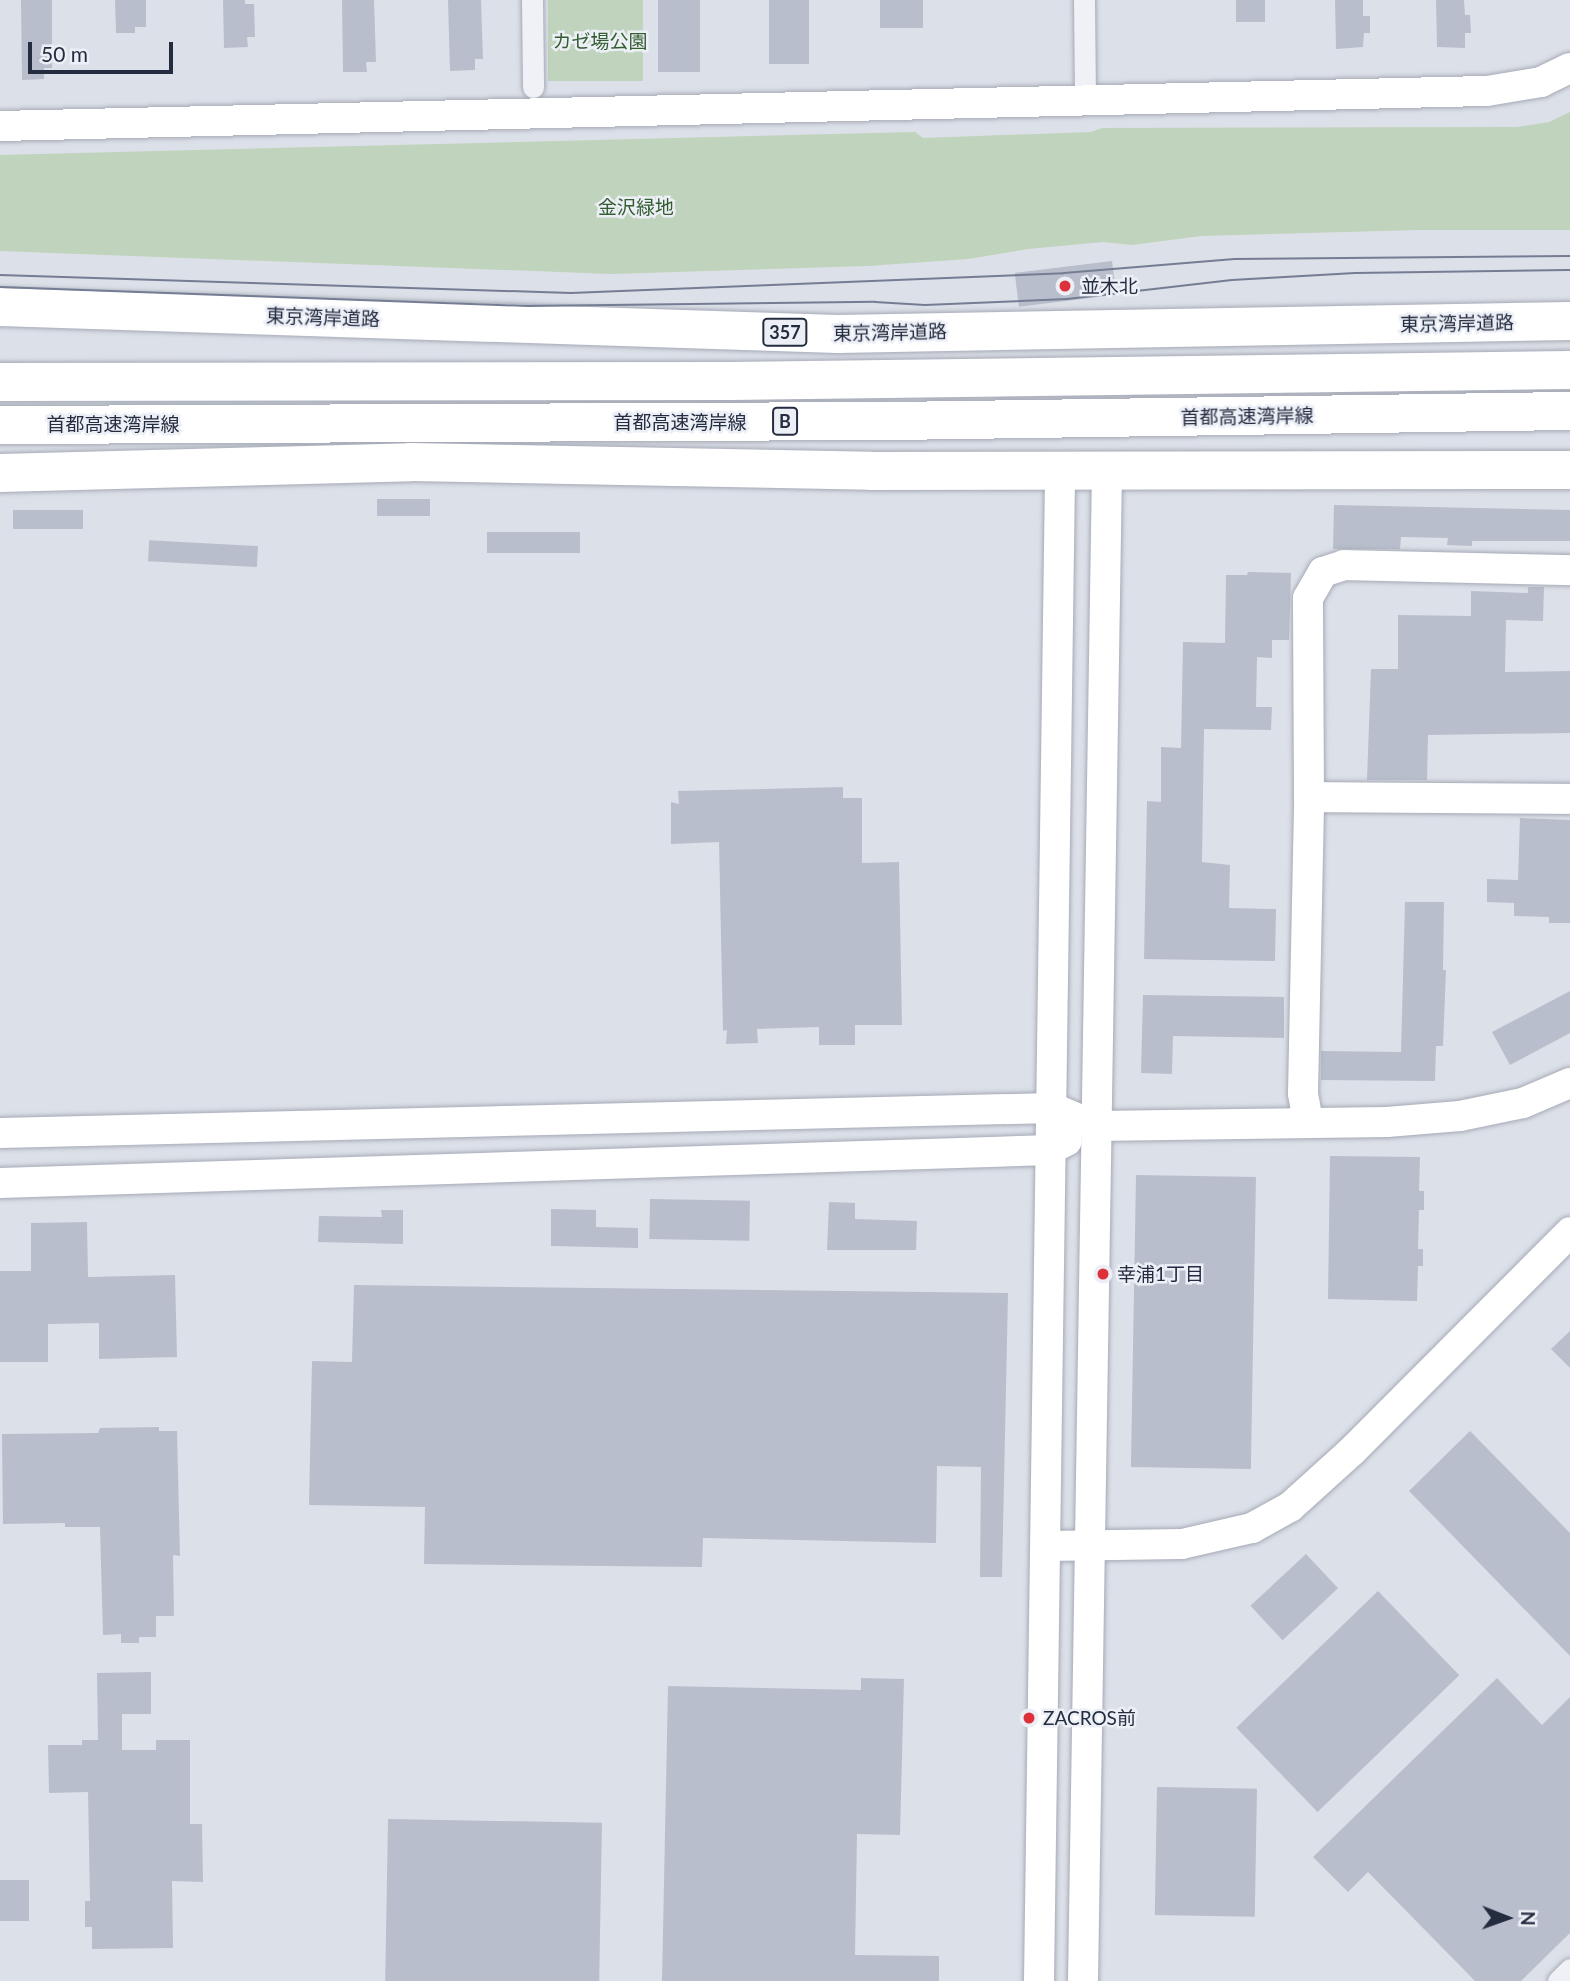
<!DOCTYPE html>
<meta charset="utf-8">
<style>
body{margin:0}
#map{position:relative;width:1570px;height:1981px;overflow:hidden;background:#dce0e8;font-family:Lato,"Noto Sans JP",sans-serif}
div>[style]{position:absolute}
.green>*{inset:0;background:#c0d3bc;transform-origin:0 0}
.building>*{inset:0;background:#b9becc;transform-origin:0 0}
.roads{filter:drop-shadow(0 0 2px #a5aab6) drop-shadow(0 0 2px #a5aab6)}
.street>*{height:21px;margin:-10.5px;padding:0 10.5px;transform-origin:10.5px;border-radius:10.5px;background:#eff1f6}
.secondary>*{height:30px;margin:-15px;padding:0 15px;transform-origin:15px;border-radius:15px;background:#fff}
.highway>*{height:38px;margin:-19px;padding:0 19px;transform-origin:19px;border-radius:19px;background:#fff}
.tram>*{height:2px;margin:-1px;padding:0 1px;transform-origin:1px;border-radius:1px;background:#747d93}
.dots>*{width:19px;height:19px;translate:-50% -50%;box-sizing:border-box;border:4px solid #eceff6;border-radius:50%}
span{translate:-50% -50%;white-space:nowrap;text-align:center;line-height:1.15;-webkit-text-stroke:5px #eceff6;paint-order:stroke}
.shield-label span{padding:2px 5px;background:#eceff6;border:2px solid;border-radius:5px;-webkit-text-stroke-width:0}
.shield-label{font-size:18px;color:#242c40;font-weight:700}
.park-label{font-size:19px;color:#345d30}
.poi-label{font-size:19px;color:#242c40}
.left{translate:0 -50%;text-align:left}
.street-label{font-size:19px;color:#242c40}
.north{position:absolute;left:1472px;top:1883px;width:70px;height:70px;-webkit-text-stroke:5px #eceff6;paint-order:stroke;rotate:91deg;font-size:19px;font-weight:700;line-height:28px;text-align:center;color:#242c40}
.north::after{content:'';display:block;margin:auto;width:24px;height:32px;background:#242c40;clip-path:polygon(50% 0,100% 100%,50% 72%,0 100%)}
.scale{position:absolute;left:28px;top:42px;width:145px;height:32px;box-sizing:border-box;border:4px solid #242c40;border-top:0;padding-left:9px;font-size:21px;line-height:24px;white-space:nowrap;color:#242c40;-webkit-text-stroke:5px #eceff6;paint-order:stroke}
</style>
<div id="map">
<div class="green">
<div style="left:548px;top:0;width:95px;height:81px"></div>
<div style="clip-path:polygon(1570px 112px,1570px 230px,1419px 230px,1201px 236px,1132px 245px,1103px 242px,1028px 249px,968px 259px,868px 266px,611px 274px,0 251px,0 155px,915px 132px,923px 138px,1091px 132px,1102px 128px,1517px 127px,1549px 122px)"></div>
</div>
<div class="building">
<div style="clip-path:polygon(21px 0,52px 0,52px 68px,44px 68px,44px 79px,22px 80px)"></div>
<div style="clip-path:polygon(115px 0,146px 0,146px 27px,135px 27px,135px 33px,116px 33px)"></div>
<div style="clip-path:polygon(223px 0,245px 0,245px 4px,254px 4px,255px 37px,247px 37px,248px 47px,224px 48px)"></div>
<div style="clip-path:polygon(342px 0,374px 0,376px 62px,366px 62px,367px 72px,343px 72px)"></div>
<div style="clip-path:polygon(448px 0,481px 0,483px 59px,475px 59px,475px 70px,450px 71px)"></div>
<div style="left:658px;top:0;width:42px;height:72px"></div>
<div style="left:769px;top:0;width:40px;height:64px"></div>
<div style="left:880px;top:0;width:43px;height:28px"></div>
<div style="left:1236px;top:0;width:29px;height:22px"></div>
<div style="clip-path:polygon(1335px 0,1363px 0,1363px 16px,1370px 16px,1370px 33px,1364px 33px,1363px 47px,1336px 49px)"></div>
<div style="clip-path:polygon(1436px 0,1464px 0,1465px 15px,1470px 15px,1471px 33px,1465px 33px,1465px 48px,1437px 47px)"></div>
<div style="left:1112px;top:261px;width:34px;height:98px;rotate:83deg"></div>
<div style="left:430px;top:499px;width:17px;height:53px;rotate:90deg"></div>
<div style="clip-path:polygon(1334px 505px,1570px 510px,1570px 541px,1472px 541px,1472px 546px,1447px 545px,1448px 538px,1401px 537px,1400px 549px,1333px 549px)"></div>
<div style="left:83px;top:510px;width:19px;height:70px;rotate:90deg"></div>
<div style="left:580px;top:532px;width:21px;height:93px;rotate:90deg"></div>
<div style="left:258px;top:546px;width:21px;height:109px;rotate:93deg"></div>
<div style="clip-path:polygon(1248px 572px,1291px 573px,1289px 640px,1272px 640px,1272px 658px,1257px 657px,1256px 707px,1272px 707px,1271px 730px,1204px 729px,1202px 862px,1230px 865px,1229px 908px,1276px 909px,1275px 961px,1144px 959px,1147px 801px,1161px 802px,1161px 747px,1181px 748px,1183px 642px,1225px 643px,1226px 575px,1247px 575px)"></div>
<div style="clip-path:polygon(1528px 587px,1544px 587px,1543px 621px,1506px 620px,1505px 672px,1570px 671px,1570px 733px,1428px 735px,1427px 780px,1367px 780px,1371px 669px,1398px 669px,1398px 615px,1471px 616px,1471px 591px,1528px 593px)"></div>
<div style="clip-path:polygon(843px 787px,843px 798px,862px 798px,862px 863px,899px 862px,902px 1025px,855px 1025px,855px 1045px,819px 1045px,819px 1027px,757px 1029px,758px 1043px,726px 1044px,727px 1030px,723px 1031px,719px 842px,671px 844px,671px 802px,679px 804px,678px 791px)"></div>
<div style="clip-path:polygon(1520px 818px,1570px 820px,1570px 923px,1549px 923px,1549px 917px,1514px 916px,1514px 903px,1487px 902px,1487px 879px,1518px 880px)"></div>
<div style="clip-path:polygon(1405px 902px,1444px 902px,1443px 970px,1446px 970px,1443px 1046px,1436px 1046px,1435px 1081px,1321px 1080px,1321px 1051px,1401px 1052px)"></div>
<div style="clip-path:polygon(1570px 991px,1570px 1033px,1510px 1065px,1492px 1032px)"></div>
<div style="clip-path:polygon(1143px 995px,1284px 997px,1284px 1038px,1173px 1036px,1172px 1074px,1141px 1073px)"></div>
<div style="clip-path:polygon(1330px 1156px,1420px 1157px,1419px 1191px,1424px 1191px,1424px 1210px,1419px 1210px,1418px 1249px,1423px 1249px,1423px 1266px,1418px 1266px,1417px 1301px,1328px 1299px)"></div>
<div style="left:1136px;top:1175px;width:120px;height:292px;rotate:1deg"></div>
<div style="left:650px;top:1199px;width:100px;height:40px;rotate:1deg"></div>
<div style="clip-path:polygon(829px 1202px,855px 1203px,855px 1219px,917px 1221px,916px 1250px,827px 1250px)"></div>
<div style="clip-path:polygon(551px 1209px,596px 1210px,596px 1227px,638px 1228px,638px 1248px,551px 1246px)"></div>
<div style="clip-path:polygon(381px 1210px,403px 1210px,403px 1244px,318px 1242px,319px 1216px,382px 1217px)"></div>
<div style="clip-path:polygon(87px 1222px,88px 1277px,175px 1275px,177px 1357px,99px 1359px,99px 1323px,48px 1324px,48px 1362px,0 1362px,0 1271px,31px 1271px,31px 1223px)"></div>
<div style="clip-path:polygon(354px 1285px,1008px 1293px,1002px 1577px,980px 1577px,981px 1467px,937px 1466px,936px 1543px,703px 1538px,702px 1567px,424px 1564px,425px 1507px,309px 1505px,312px 1361px,352px 1362px)"></div>
<div style="clip-path:polygon(1570px 1331px,1570px 1368px,1551px 1349px)"></div>
<div style="clip-path:polygon(159px 1427px,159px 1431px,177px 1431px,180px 1556px,173px 1555px,174px 1616px,156px 1616px,156px 1637px,139px 1637px,139px 1643px,121px 1643px,121px 1634px,103px 1635px,100px 1527px,65px 1527px,65px 1523px,3px 1524px,2px 1434px,98px 1433px,100px 1428px)"></div>
<div style="clip-path:polygon(1470px 1431px,1570px 1533px,1570px 1656px,1409px 1491px)"></div>
<div style="left:1306px;top:1554px;width:47px;height:76px;rotate:47deg"></div>
<div style="left:1378px;top:1591px;width:117px;height:197px;rotate:46deg"></div>
<div style="clip-path:polygon(151px 1672px,151px 1714px,122px 1714px,122px 1750px,156px 1750px,156px 1740px,190px 1740px,190px 1824px,202px 1824px,203px 1882px,172px 1881px,173px 1948px,92px 1949px,92px 1927px,85px 1927px,85px 1901px,90px 1901px,88px 1792px,49px 1793px,48px 1745px,82px 1745px,82px 1740px,98px 1740px,97px 1673px)"></div>
<div style="clip-path:polygon(861px 1678px,904px 1679px,900px 1835px,857px 1834px,855px 1955px,939px 1956px,939px 1981px,662px 1981px,668px 1686px,861px 1690px)"></div>
<div style="clip-path:polygon(1497px 1678px,1542px 1725px,1570px 1697px,1570px 1933px,1521px 1981px,1475px 1981px,1368px 1872px,1348px 1892px,1313px 1857px)"></div>
<div style="left:1157px;top:1787px;width:100px;height:128px;rotate:1deg"></div>
<div style="left:388px;top:1819px;width:214px;height:162px;rotate:1deg"></div>
<div style="left:0;top:1880px;width:29px;height:41px"></div>
</div>
<div class="roads">
<div class="street">
<div style="left:532px;top:0;width:87px;rotate:89.3deg"></div>
<div style="left:1084px;top:0;width:98px;rotate:89.4deg"></div>
<div style="left:1558px;top:1981px;width:17px;rotate:-45deg"></div>
</div>
<div class="secondary">
<div style="left:0;top:126px;width:1487px;rotate:-1.35deg"></div>
<div style="left:1487px;top:91px;width:55px;rotate:-9.5deg"></div>
<div style="left:1541px;top:82px;width:32px;rotate:-26deg"></div>
<div style="left:1309px;top:797px;width:261px;rotate:0.4deg"></div>
<div style="left:1308px;top:1122px;width:29px;rotate:-100deg"></div>
<div style="left:1303px;top:1093px;width:296px;rotate:-88.8deg"></div>
<div style="left:1309px;top:797px;width:199px;rotate:-90.3deg"></div>
<div style="left:1308px;top:598px;width:30px;rotate:-60deg"></div>
<div style="left:1323px;top:572px;width:22px;rotate:-18deg"></div>
<div style="left:1344px;top:565px;width:226px;rotate:1.3deg"></div>
<div style="left:0;top:1133px;width:1053px;rotate:-1.36deg"></div>
<div style="left:1053px;top:1108px;width:46px;rotate:23.2deg"></div>
<div style="left:1095px;top:1126px;width:292px;rotate:-0.8deg"></div>
<div style="left:1387px;top:1122px;width:73px;rotate:-4.7deg"></div>
<div style="left:1460px;top:1116px;width:64px;rotate:-11.7deg"></div>
<div style="left:1523px;top:1103px;width:51px;rotate:-23.1deg"></div>
<div style="left:0;top:1183px;width:1050px;rotate:-1.8deg"></div>
<div style="left:1049px;top:1150px;width:20px;rotate:-27deg"></div>
<div style="left:1046px;top:1546px;width:136px;rotate:-0.8deg"></div>
<div style="left:1182px;top:1544px;width:72px;rotate:-12.9deg"></div>
<div style="left:1252px;top:1528px;width:43px;rotate:-28.9deg"></div>
<div style="left:1290px;top:1507px;width:84px;rotate:-42.1deg"></div>
<div style="left:1352px;top:1451px;width:309px;rotate:-45.1deg"></div>
<div style="left:1039px;top:1981px;width:1511px;rotate:-89.2deg"></div>
<div style="left:1083px;top:1981px;width:1511px;rotate:-89.09deg"></div>
</div>
<div class="highway">
<div style="left:0;top:307px;width:838px;rotate:1.85deg"></div>
<div style="left:838px;top:334px;width:732px;rotate:-1.02deg"></div>
<div style="left:0;top:382px;width:729px;rotate:-0.08deg"></div>
<div style="left:729px;top:381px;width:841px;rotate:-0.75deg"></div>
<div style="left:0;top:425px;width:894px;rotate:-0.26deg"></div>
<div style="left:894px;top:421px;width:676px;rotate:-0.85deg"></div>
<div style="left:0;top:473px;width:411px;rotate:-1.5deg"></div>
<div style="left:411px;top:462px;width:460px;rotate:1.1deg"></div>
<div style="left:871px;top:471px;width:699px;rotate:-0.08deg"></div>
</div>
</div>
<div class="tram">
<div style="left:0;top:275px;width:571px;rotate:1.81deg"></div>
<div style="left:571px;top:293px;width:493px;rotate:-2.3deg"></div>
<div style="left:1064px;top:273px;width:171px;rotate:-4.7deg"></div>
<div style="left:1234px;top:259px;width:336px;rotate:-0.5deg"></div>
<div style="left:0;top:287px;width:528px;rotate:2.06deg"></div>
<div style="left:528px;top:306px;width:347px;rotate:-0.7deg"></div>
<div style="left:875px;top:302px;width:50px;rotate:3.4deg"></div>
<div style="left:925px;top:305px;width:142px;rotate:-2.4deg"></div>
<div style="left:1067px;top:299px;width:166px;rotate:-6.6deg"></div>
<div style="left:1232px;top:280px;width:123px;rotate:-3.3deg"></div>
<div style="left:1355px;top:273px;width:215px;rotate:-0.8deg"></div>
</div>
<div class="dots">
<div style="left:1065px;top:286px;background:#dd313b"></div>
<div style="left:1103px;top:1274px;background:#dd313b"></div>
<div style="left:1029px;top:1718px;background:#dd313b"></div>
</div>
<div class="shield-label">
<span style="left:785px;top:332px">357</span>
<span style="left:785px;top:421px">B</span>
</div>
<div class="park-label">
<span style="left:600px;top:41px">カゼ場公園</span>
<span style="left:636px;top:207px">金沢緑地</span>
</div>
<div class="poi-label">
<span class="left" style="left:1081px;top:286px">並木北</span>
<span class="left" style="left:1117px;top:1274px">幸浦1丁目</span>
<span class="left" style="left:1043px;top:1718px">ZACROS前</span>
</div>
<div class="street-label">
<span style="left:323px;top:317px;rotate:2deg">東京湾岸道路</span>
<span style="left:1457px;top:323px;rotate:-1deg">東京湾岸道路</span>
<span style="left:890px;top:332px;rotate:-1deg">東京湾岸道路</span>
<span style="left:1247px;top:416px;rotate:-1deg">首都高速湾岸線</span>
<span style="left:680px;top:422px">首都高速湾岸線</span>
<span style="left:113px;top:424px">首都高速湾岸線</span>
</div>
<div class="north">N</div>
<div class="scale">50 m</div>
</div>
